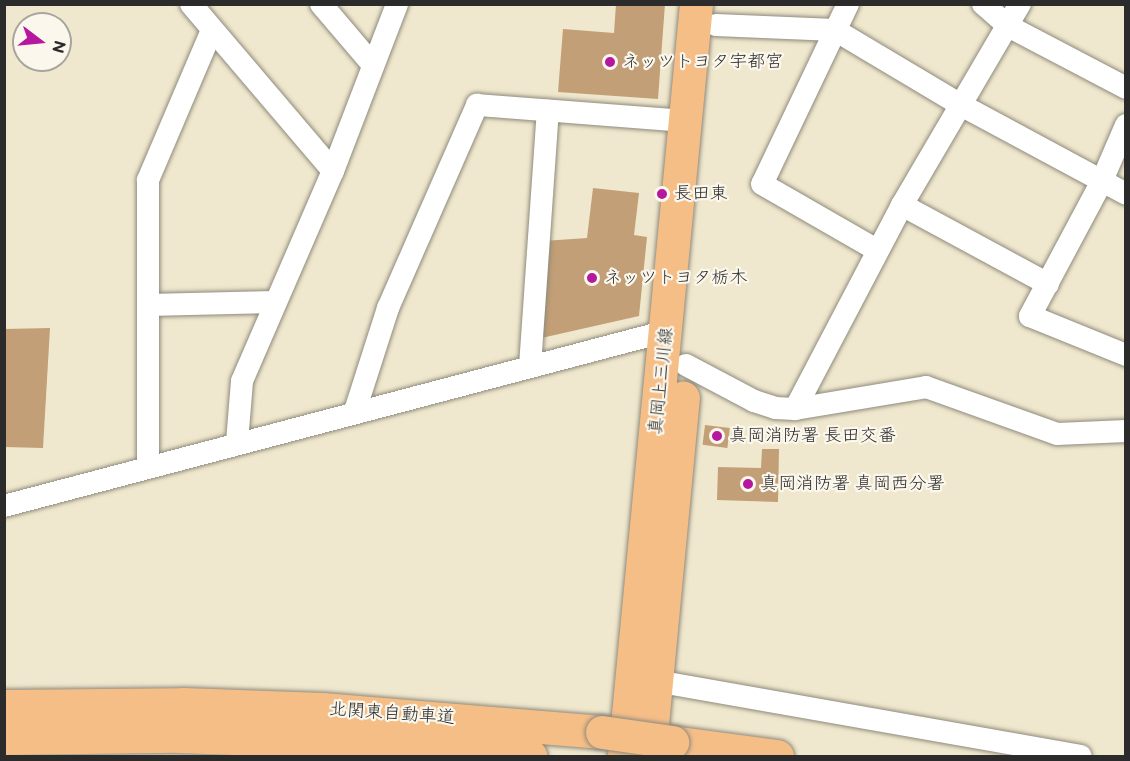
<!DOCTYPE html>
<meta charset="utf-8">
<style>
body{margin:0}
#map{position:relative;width:1130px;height:761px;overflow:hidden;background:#f0e8ce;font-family:"Balsamiq Sans","Klee One",sans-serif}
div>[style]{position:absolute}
.building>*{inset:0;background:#c29f76;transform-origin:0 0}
.roads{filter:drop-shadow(0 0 2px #8e8a7c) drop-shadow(0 0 2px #8e8a7c)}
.minor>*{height:22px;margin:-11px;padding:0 11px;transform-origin:11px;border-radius:11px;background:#fff}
.primary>*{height:33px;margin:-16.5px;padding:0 16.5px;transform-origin:16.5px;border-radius:16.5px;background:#f6be87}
.motorway>*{height:33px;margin:-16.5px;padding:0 16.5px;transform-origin:16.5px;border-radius:16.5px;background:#f6be87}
.bridges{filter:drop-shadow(0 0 2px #8e8a7c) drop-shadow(0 0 2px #8e8a7c)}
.motorway-bridge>*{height:33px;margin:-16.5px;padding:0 16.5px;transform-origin:16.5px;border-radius:16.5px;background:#f6be87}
.dots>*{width:16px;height:16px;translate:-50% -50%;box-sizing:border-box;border:3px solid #fbf7ec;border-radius:50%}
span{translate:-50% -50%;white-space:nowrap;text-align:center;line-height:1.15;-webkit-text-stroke:4.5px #fbf7ec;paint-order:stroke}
.poi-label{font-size:18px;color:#2b2b2b}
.left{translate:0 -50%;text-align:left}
.street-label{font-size:18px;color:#2b2b2b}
.frame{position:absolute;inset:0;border:6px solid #2b2b2b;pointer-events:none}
.north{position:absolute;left:12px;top:12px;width:60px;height:60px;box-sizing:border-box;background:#fbf7ec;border:2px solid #a8a59f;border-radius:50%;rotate:106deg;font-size:16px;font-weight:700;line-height:24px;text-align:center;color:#2b2b2b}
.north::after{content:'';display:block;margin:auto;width:21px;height:27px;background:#b5179e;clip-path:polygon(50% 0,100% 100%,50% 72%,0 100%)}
</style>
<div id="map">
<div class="building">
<div style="clip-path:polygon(616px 4px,665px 4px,658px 99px,558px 92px,563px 29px,614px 33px)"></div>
<div style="clip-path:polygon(593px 188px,639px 193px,634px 235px,647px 237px,639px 316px,537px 339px,543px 241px,587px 238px)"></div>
<div style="clip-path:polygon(50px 328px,43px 448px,4px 447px,4px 329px)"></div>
<div style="left:705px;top:425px;width:25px;height:20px;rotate:7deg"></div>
<div style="clip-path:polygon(762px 449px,779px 449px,778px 502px,717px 500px,718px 467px,761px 468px)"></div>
</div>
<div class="roads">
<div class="minor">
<div style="left:191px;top:4px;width:219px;rotate:49.6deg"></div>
<div style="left:321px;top:4px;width:79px;rotate:49.6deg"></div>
<div style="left:848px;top:4px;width:199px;rotate:115.5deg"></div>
<div style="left:762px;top:184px;width:133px;rotate:29.9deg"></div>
<div style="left:983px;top:4px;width:33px;rotate:41deg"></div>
<div style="left:1008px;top:26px;width:133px;rotate:27.7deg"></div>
<div style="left:716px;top:25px;width:119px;rotate:2.4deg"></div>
<div style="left:835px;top:30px;width:147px;rotate:30.8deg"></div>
<div style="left:961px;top:105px;width:187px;rotate:28.3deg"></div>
<div style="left:1126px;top:125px;width:63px;rotate:113.3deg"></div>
<div style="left:1101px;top:183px;width:151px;rotate:118.1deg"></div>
<div style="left:1030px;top:316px;width:104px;rotate:22.1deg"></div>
<div style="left:902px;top:205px;width:166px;rotate:28.4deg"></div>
<div style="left:148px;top:305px;width:126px;rotate:-1.4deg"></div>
<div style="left:686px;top:365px;width:77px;rotate:27.9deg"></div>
<div style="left:754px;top:401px;width:22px;rotate:18deg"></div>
<div style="left:775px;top:408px;width:20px;rotate:3deg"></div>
<div style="left:795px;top:409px;width:133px;rotate:-9.5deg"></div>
<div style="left:926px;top:387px;width:139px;rotate:19.7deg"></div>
<div style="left:1057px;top:434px;width:69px;rotate:-2.5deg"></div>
<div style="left:530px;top:366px;width:256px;rotate:-86deg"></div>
<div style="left:795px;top:409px;width:230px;rotate:-62.3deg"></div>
<div style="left:902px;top:205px;width:233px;rotate:-59.6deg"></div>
<div style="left:355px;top:411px;width:108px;rotate:-72.2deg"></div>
<div style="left:388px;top:308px;width:222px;rotate:-66.3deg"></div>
<div style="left:477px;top:105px;width:211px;rotate:4.4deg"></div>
<div style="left:237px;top:442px;width:61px;rotate:-85.3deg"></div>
<div style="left:242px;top:381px;width:229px;rotate:-66.6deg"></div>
<div style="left:333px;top:171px;width:179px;rotate:-69deg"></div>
<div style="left:148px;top:466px;width:286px;rotate:-90deg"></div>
<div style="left:148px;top:180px;width:163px;rotate:-66.9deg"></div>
<div style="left:4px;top:506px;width:686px;rotate:-14.79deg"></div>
<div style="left:656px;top:681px;width:431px;rotate:10deg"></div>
</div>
<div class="primary">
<div style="left:624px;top:756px;width:755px;rotate:-84.53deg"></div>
<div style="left:649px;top:756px;width:360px;rotate:-84.6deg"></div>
</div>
<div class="motorway">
<div style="left:4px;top:706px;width:179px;rotate:-0.6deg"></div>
<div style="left:183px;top:704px;width:139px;rotate:2.1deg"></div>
<div style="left:322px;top:709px;width:281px;rotate:4.7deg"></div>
<div style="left:4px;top:738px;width:174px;rotate:-0.7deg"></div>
<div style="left:178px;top:736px;width:142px;rotate:2deg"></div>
<div style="left:320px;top:741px;width:211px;rotate:4.1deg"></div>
<div style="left:672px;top:742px;width:106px;rotate:7.6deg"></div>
</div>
</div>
<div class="bridges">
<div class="motorway-bridge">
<div style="left:602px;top:732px;width:71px;rotate:8.1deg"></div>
</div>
</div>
<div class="dots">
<div style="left:610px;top:62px;background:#b5179e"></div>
<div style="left:662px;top:194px;background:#b5179e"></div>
<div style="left:592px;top:278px;background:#b5179e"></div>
<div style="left:717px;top:436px;background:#b5179e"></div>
<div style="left:748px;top:484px;background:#b5179e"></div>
</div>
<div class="poi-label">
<span class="left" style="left:622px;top:62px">ネッツトヨタ宇都宮</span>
<span class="left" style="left:674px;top:194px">長田東</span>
<span class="left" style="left:604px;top:278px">ネッツトヨタ栃木</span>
<span class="left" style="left:729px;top:436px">真岡消防署 長田交番</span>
<span class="left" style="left:760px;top:484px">真岡消防署 真岡西分署</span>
</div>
<div class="street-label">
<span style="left:662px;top:381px;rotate:-84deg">真岡上三川線</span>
<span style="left:392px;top:714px;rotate:4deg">北関東自動車道</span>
</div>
<div class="frame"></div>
<div class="north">N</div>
</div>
